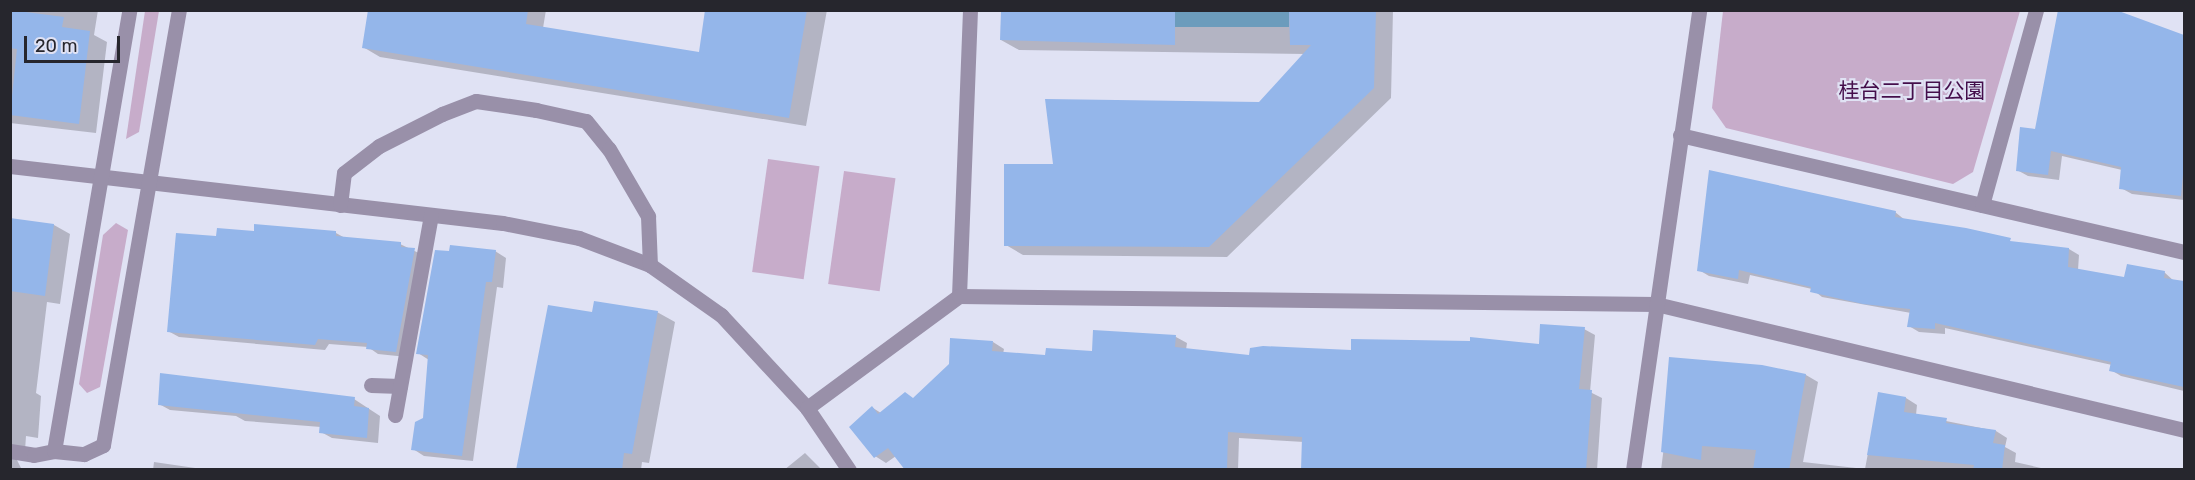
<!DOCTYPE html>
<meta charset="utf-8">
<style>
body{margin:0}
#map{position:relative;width:2195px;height:480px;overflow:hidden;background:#e0e2f4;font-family:Rubik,"Noto Sans JP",sans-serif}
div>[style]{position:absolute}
.green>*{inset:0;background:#c7acca;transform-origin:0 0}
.water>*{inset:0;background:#87c4ec;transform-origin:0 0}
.shadow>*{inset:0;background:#0003}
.building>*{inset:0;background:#94b6ea}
.minor>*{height:15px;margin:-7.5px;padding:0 7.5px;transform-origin:7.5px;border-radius:7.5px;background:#9990a9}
span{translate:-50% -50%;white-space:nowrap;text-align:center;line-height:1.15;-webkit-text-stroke:4.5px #e0e2f4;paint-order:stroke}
.park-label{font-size:21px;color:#440e4b}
.frame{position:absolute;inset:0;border:12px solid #26262d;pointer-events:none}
.scale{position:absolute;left:24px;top:36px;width:96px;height:27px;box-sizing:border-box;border:3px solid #26262d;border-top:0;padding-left:8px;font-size:18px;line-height:21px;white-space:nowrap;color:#26262d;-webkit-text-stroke:4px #e0e2f4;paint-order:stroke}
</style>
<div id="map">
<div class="green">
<div style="clip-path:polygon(145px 11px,159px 11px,139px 132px,126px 139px)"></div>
<div style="clip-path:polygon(1723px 11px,2020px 11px,1973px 172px,1953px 184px,1726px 128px,1712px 108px)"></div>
<div style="left:768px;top:159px;width:52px;height:114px;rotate:8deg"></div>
<div style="left:844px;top:171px;width:52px;height:114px;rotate:8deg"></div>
<div style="clip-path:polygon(116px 223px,128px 230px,100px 387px,87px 393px,79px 384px,103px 235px)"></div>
</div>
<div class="water">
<div style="left:1175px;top:11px;width:114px;height:16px"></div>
</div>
<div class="shadow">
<div style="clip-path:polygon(10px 10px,98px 10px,94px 35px,107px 42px,96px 133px,10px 123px)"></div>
<div style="clip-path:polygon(370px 10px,546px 10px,543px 28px,700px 53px,722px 10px,827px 10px,806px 126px,380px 57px,363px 47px)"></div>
<div style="clip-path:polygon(1002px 10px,1393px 10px,1391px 98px,1227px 257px,1023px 255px,1006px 245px,1054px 165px,1259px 104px,1305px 54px,1019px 50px,1001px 40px)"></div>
<div style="clip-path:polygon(2112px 11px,2184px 37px,2184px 200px,2132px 194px,2121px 188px,2122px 170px,2062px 156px,2059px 180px,2028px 176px,2017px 170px,2036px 131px)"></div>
<div style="clip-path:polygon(1895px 212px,1905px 220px,2018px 244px,2069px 249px,2079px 255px,2078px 270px,2126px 279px,2164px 272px,2174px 281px,2184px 282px,2184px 391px,2121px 376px,2111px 370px,2112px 365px,1945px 328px,1945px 334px,1919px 332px,1909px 326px,1911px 313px,1822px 297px,1812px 289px,1750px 275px,1748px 284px,1709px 276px,1699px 270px)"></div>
<div style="clip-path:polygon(10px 219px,54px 225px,70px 234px,60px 304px,47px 302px,36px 393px,41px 396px,38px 438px,26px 436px,25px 451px,16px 458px,22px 470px,10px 470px)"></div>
<div style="clip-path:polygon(255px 232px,336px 233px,345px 238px,400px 244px,425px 256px,407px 357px,378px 354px,368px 347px,329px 344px,325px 350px,179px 337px,168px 331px,217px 238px)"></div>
<div style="clip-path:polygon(495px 251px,506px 258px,503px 288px,497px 287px,473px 461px,424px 456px,413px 449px,424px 419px,429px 360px,418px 353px)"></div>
<div style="clip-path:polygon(657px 312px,675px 322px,649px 463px,642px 462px,641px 470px,518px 470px,594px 314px)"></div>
<div style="clip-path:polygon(1584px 329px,1595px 335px,1590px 392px,1602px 398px,1597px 470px,1303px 470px,1304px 442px,1239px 438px,1238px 470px,906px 470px,896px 456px,886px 463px,875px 456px,873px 408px,881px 413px,914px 399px,993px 342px,1004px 349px,1003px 354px,1047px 356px,1093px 353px,1176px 337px,1187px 343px,1186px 350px,1251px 357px,1540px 346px)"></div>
<div style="clip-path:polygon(1762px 366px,1806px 375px,1818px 382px,1803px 462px,1865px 469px,1879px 394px,1906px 398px,1917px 405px,1916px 415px,1996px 431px,2007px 438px,2005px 447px,2016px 453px,2015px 462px,2050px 470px,1661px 470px,1669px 406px)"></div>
<div style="clip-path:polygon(354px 399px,380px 416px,378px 443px,332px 438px,321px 432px,321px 427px,245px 421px,236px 416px,170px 410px,159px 404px)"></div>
<div style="clip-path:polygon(805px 453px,822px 470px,784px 470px)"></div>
<div style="clip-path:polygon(154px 462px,202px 469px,203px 470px,153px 470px)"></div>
</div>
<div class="building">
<div style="clip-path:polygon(10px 10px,64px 17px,62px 27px,90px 31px,79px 124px,10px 115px,17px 49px,10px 48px)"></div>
<div style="clip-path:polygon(368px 10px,528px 10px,526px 24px,699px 52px,705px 10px,807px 10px,789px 118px,362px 48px)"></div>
<div style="clip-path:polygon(1001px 10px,1175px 10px,1175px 45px,1000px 40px)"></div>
<div style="clip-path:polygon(1289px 10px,1376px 10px,1374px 88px,1209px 247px,1004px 246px,1004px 164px,1053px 164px,1045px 99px,1259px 102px,1311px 45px,1290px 45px)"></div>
<div style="clip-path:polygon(2058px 10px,2116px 10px,2184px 35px,2184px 163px,2181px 196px,2119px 189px,2121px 167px,2051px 151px,2048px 175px,2016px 171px,2020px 127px,2035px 129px)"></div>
<div style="clip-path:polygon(1709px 170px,1896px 211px,1895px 217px,1966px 228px,2011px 238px,2010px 241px,2069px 248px,2068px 267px,2124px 277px,2127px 264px,2165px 271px,2164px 278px,2184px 281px,2184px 387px,2109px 371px,2111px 362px,1935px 323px,1935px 329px,1907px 327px,1910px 309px,1863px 304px,1810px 292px,1811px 287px,1739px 270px,1738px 279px,1697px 271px)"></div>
<div style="clip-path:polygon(10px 218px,54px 224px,45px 296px,10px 291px)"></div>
<div style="clip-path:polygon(254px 224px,336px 231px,336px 236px,401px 242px,401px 247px,415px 248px,396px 352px,366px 349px,367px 343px,318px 339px,315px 345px,167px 332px,176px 233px,216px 236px,217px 228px,254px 231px)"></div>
<div style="clip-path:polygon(450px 245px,496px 250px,492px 282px,486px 282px,462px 456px,411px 450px,415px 422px,423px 418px,428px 355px,416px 354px,435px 250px,449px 251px)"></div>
<div style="clip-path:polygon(594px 301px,658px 311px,632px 454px,624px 453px,622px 470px,516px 470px,548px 305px,592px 312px)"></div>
<div style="clip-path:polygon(1540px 324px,1585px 327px,1579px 389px,1592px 390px,1586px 470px,1301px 470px,1302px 437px,1228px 432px,1227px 470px,905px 470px,888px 448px,874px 458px,849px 427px,872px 406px,878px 414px,905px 392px,913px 398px,949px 364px,950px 338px,993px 341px,992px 351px,1045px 355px,1046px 348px,1092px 351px,1093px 330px,1176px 335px,1175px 347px,1249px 355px,1250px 348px,1263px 346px,1351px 350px,1351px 339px,1470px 341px,1470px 337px,1539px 344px)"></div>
<div style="clip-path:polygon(1669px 357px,1762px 365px,1806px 374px,1789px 470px,1753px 470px,1756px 450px,1702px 446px,1701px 460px,1661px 452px)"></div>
<div style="clip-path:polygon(160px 373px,355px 397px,354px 406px,369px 408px,367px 438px,319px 433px,320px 422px,158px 405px)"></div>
<div style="clip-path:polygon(1878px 392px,1906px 397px,1904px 412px,1947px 418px,1946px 423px,1996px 430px,1993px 443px,2005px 445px,2002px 470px,1973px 470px,1974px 465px,1867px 455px)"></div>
</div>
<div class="minor">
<div style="left:1680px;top:135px;width:517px;rotate:13.07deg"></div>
<div style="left:10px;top:166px;width:496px;rotate:6.6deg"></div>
<div style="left:503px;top:223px;width:77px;rotate:11.2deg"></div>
<div style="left:579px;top:238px;width:76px;rotate:20.8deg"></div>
<div style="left:650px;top:265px;width:87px;rotate:35.2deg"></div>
<div style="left:721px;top:315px;width:127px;rotate:47.2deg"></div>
<div style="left:807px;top:408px;width:75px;rotate:55.9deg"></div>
<div style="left:340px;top:205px;width:32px;rotate:-83deg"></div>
<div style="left:344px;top:173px;width:44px;rotate:-37.6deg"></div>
<div style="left:379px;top:146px;width:71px;rotate:-26.9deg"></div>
<div style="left:442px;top:114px;width:36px;rotate:-21deg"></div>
<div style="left:476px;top:101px;width:61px;rotate:8.5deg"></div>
<div style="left:536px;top:110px;width:51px;rotate:12.4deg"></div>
<div style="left:586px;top:121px;width:36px;rotate:51deg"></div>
<div style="left:609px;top:149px;width:78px;rotate:59.8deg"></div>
<div style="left:648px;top:216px;width:49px;rotate:87.7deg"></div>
<div style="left:1982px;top:205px;width:202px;rotate:-74.5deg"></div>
<div style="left:959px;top:296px;width:286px;rotate:-87.8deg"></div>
<div style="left:371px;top:385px;width:29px;rotate:2deg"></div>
<div style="left:807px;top:408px;width:189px;rotate:-36.4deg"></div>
<div style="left:959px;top:296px;width:697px;rotate:0.66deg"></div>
<div style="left:1656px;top:304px;width:543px;rotate:13.42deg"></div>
<div style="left:395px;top:415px;width:203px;rotate:-79.8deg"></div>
<div style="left:10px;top:451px;width:24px;rotate:9deg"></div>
<div style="left:34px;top:455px;width:20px;rotate:-11deg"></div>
<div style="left:54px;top:451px;width:30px;rotate:6deg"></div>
<div style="left:84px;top:454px;width:21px;rotate:-25deg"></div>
<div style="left:103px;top:445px;width:442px;rotate:-80.1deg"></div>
<div style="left:54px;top:451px;width:447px;rotate:-80.3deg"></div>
<div style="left:1633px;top:470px;width:465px;rotate:-81.8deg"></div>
</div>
<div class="park-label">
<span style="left:1912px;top:91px">桂台二丁目公園</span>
</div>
<div class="frame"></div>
<div class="scale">20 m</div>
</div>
